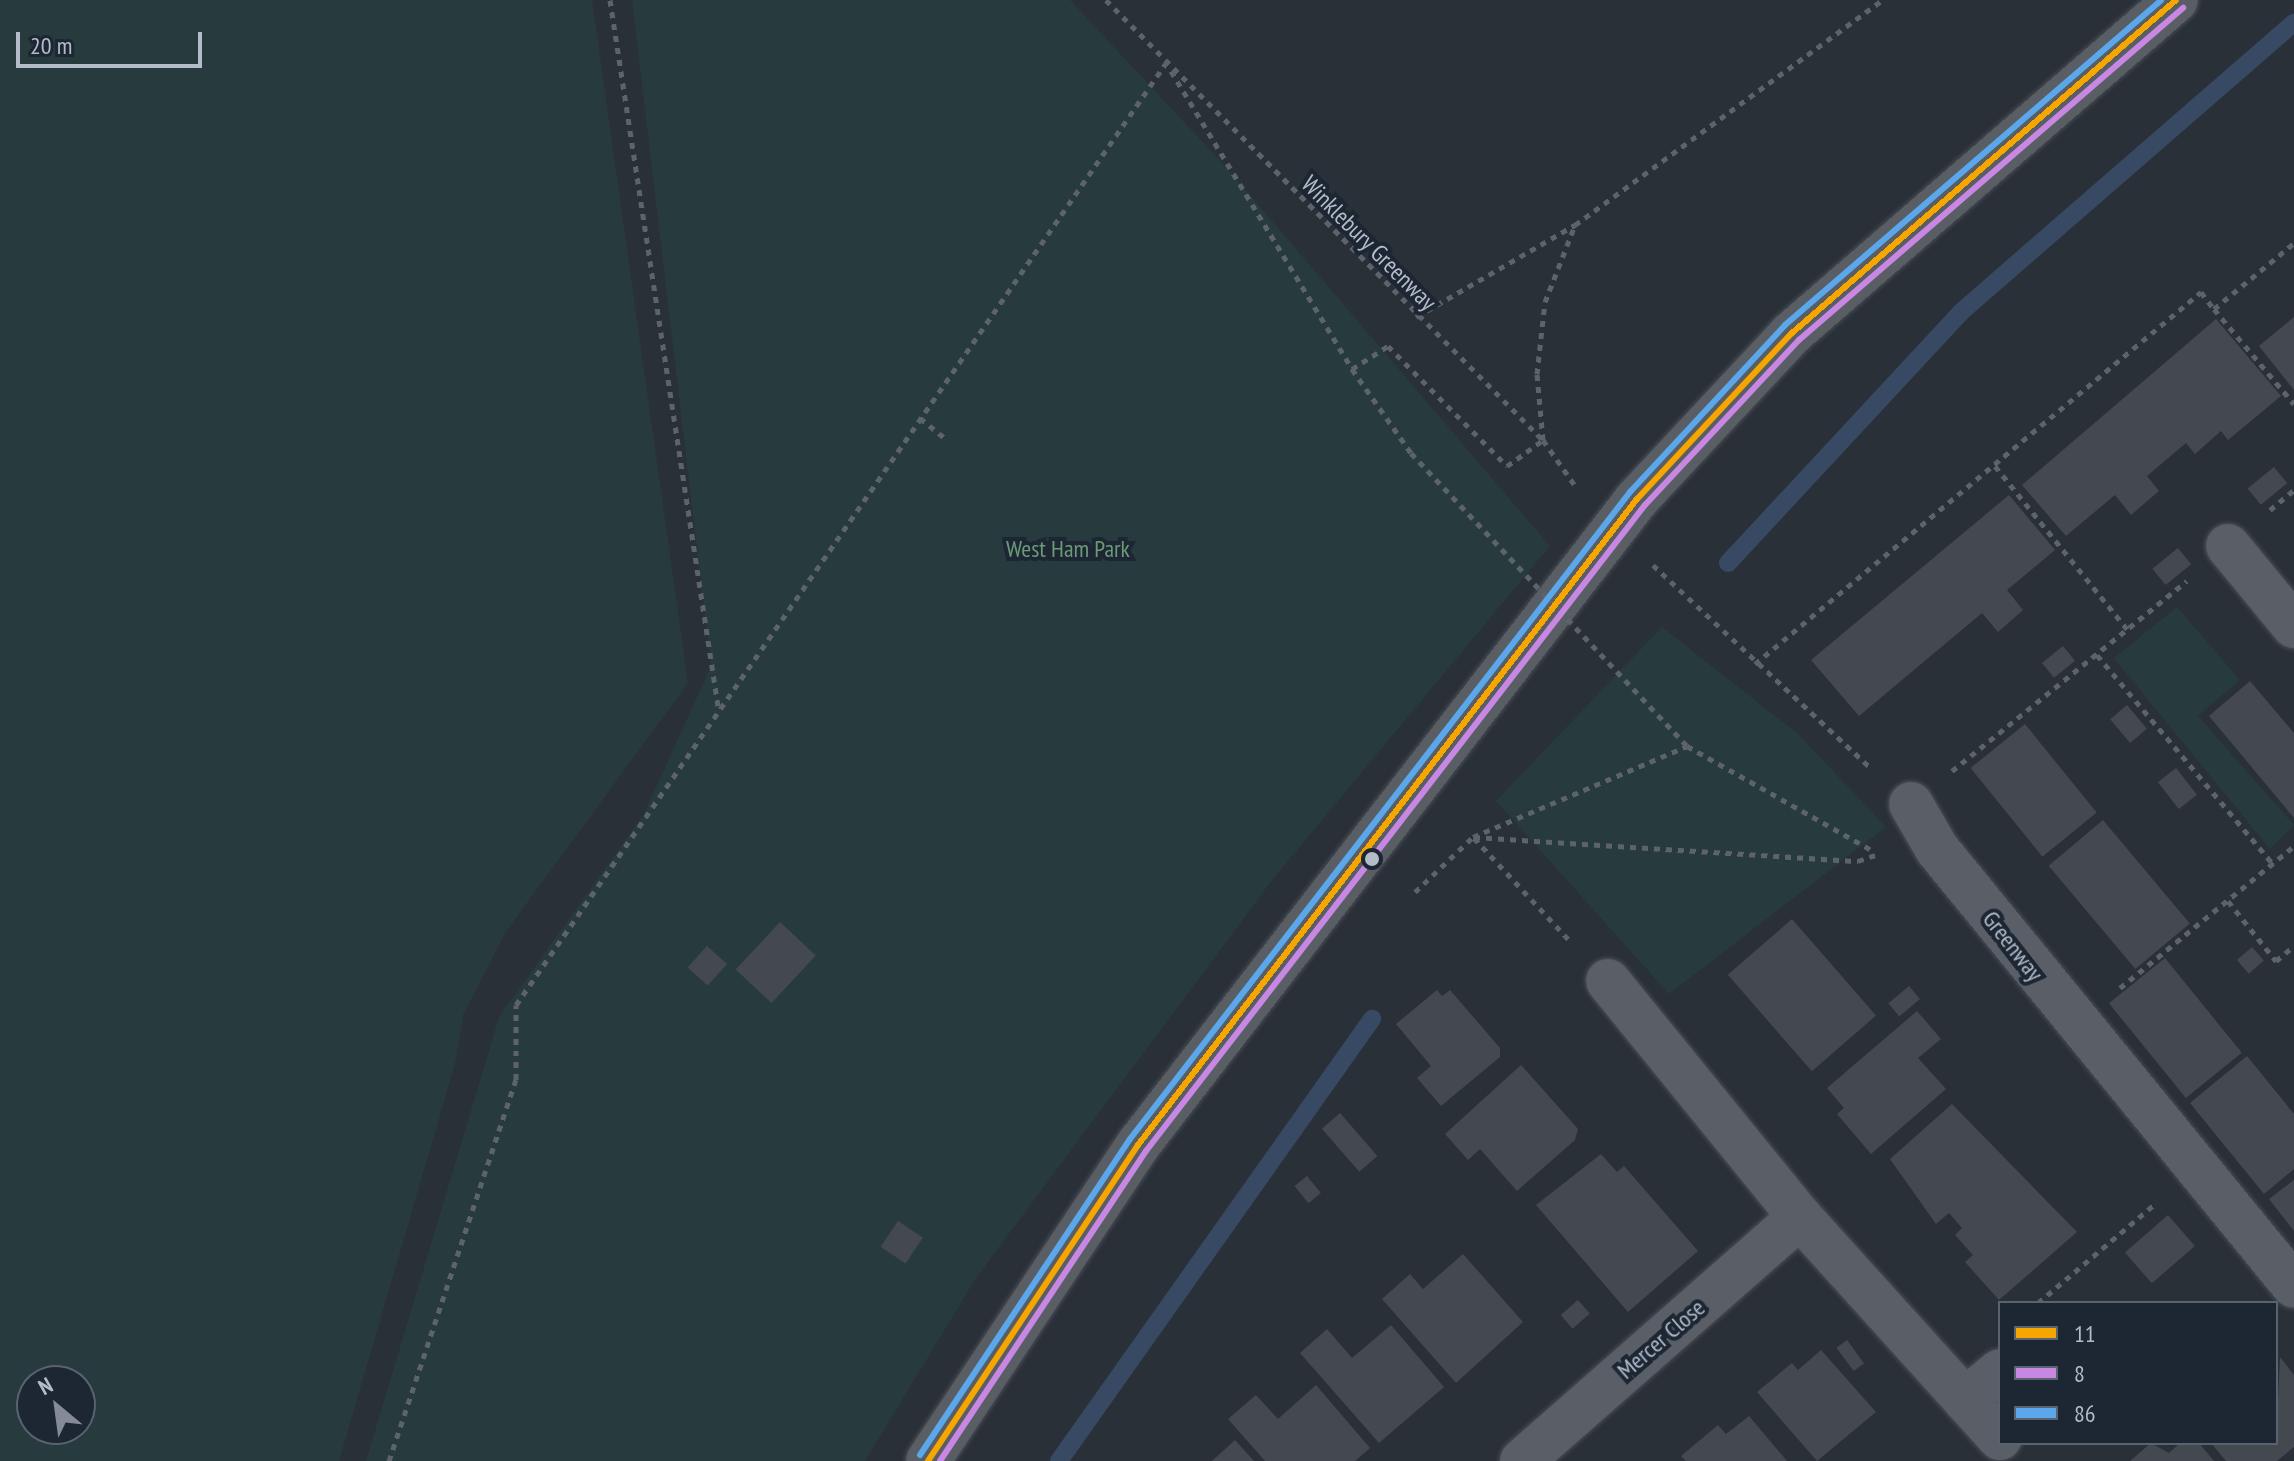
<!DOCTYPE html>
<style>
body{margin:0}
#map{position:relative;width:2294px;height:1461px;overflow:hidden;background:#2a3038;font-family:"PT Sans Narrow",sans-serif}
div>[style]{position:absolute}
.green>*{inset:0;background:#273a3e}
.stream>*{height:18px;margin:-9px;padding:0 9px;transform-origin:9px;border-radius:9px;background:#384963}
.building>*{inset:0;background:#444950;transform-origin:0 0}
.path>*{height:5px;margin-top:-2.5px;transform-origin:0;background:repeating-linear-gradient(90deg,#5d636a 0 6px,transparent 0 12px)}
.roads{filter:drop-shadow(0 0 2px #484c53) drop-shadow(0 0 2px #484c53)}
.street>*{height:44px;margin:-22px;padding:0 22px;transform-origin:22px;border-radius:22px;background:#5a5e66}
.secondary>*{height:44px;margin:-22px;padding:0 22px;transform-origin:22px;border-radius:22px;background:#595d64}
.path-bridge>*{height:5px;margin-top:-2.5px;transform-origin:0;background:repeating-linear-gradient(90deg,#5d636a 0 6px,transparent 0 12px)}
.bus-1>*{height:6px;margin:-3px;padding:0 3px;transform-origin:3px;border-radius:3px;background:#f7a600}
.bus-2>*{height:6px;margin:-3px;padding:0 3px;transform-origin:3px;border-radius:3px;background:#c787e3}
.bus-3>*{height:6px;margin:-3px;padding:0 3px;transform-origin:3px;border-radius:3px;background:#5aa8eb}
.dots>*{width:22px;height:22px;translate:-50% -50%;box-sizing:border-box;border:4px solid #1d2633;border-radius:50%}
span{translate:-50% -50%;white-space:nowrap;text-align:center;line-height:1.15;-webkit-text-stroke:8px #1d2633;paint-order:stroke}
.street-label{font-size:24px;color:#b4bcc9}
.park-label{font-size:24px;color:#6b9a76}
.legend{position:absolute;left:1998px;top:1301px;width:280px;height:144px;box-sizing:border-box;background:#1d2633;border:2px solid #59626f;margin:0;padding:10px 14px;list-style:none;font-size:24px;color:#b4bcc9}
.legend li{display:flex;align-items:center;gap:16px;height:40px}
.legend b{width:40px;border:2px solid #59626f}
.north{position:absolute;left:16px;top:1365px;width:80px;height:80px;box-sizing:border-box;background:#1d2633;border:2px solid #59626f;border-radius:50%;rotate:331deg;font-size:22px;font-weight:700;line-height:32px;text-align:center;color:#b4bcc9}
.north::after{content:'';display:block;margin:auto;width:28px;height:36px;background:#848b96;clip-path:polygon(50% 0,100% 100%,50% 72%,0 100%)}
.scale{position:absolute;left:16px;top:32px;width:186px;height:36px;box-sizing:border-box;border:4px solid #b4bcc9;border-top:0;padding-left:10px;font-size:24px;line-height:28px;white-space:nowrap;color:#b4bcc9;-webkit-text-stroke:6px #1d2633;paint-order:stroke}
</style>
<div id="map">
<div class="green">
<div style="clip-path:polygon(evenodd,0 0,592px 0,688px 683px,507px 930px,463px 1015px,455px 1064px,339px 1461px,0 1461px,0 0,32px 1381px,80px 1381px,80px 1429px,32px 1429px,32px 1381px)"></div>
<div style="clip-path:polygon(632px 0,1070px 0,1225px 166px,1550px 546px,1273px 879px,976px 1278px,865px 1461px,366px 1461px,499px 1017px,644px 814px,711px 666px)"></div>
<div style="clip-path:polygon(2177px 607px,2240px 680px,2198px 716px,2294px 825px,2270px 849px,2114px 658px)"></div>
<div style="clip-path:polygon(1662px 627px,1797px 733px,1886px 827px,1669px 994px,1496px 801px)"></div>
</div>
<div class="stream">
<div style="left:1728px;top:563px;width:342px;rotate:-47.1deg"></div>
<div style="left:1961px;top:312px;width:441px;rotate:-41deg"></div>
<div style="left:1059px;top:1461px;width:542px;rotate:-54.7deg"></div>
</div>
<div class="building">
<div style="clip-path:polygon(2294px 317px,2294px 390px,2259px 346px)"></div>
<div style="clip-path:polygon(2216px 319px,2281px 396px,2228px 440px,2221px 431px,2195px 454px,2186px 443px,2147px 476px,2159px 491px,2131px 515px,2115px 495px,2066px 536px,2022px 485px)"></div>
<div style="left:2274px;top:467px;width:21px;height:34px;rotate:51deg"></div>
<div style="clip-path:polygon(2009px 495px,2055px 550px,2007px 590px,2023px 610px,1998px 632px,1982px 613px,1859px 716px,1811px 660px)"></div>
<div style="left:2178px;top:548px;width:21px;height:33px;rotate:51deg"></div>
<div style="left:2063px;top:646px;width:19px;height:27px;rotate:51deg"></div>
<div style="clip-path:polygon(2250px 681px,2294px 733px,2294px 818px,2209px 716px)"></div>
<div style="left:2127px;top:705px;width:31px;height:22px;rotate:50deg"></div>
<div style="left:2025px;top:724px;width:114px;height:70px;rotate:51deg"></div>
<div style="left:2176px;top:768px;width:34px;height:23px;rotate:52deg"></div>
<div style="left:2103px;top:820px;width:135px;height:71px;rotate:50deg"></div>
<div style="left:1792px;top:919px;width:128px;height:85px;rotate:49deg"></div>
<div style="left:780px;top:922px;width:49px;height:65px;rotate:43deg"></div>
<div style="left:707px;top:946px;width:27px;height:29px;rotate:42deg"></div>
<div style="left:2252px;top:947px;width:18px;height:20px;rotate:49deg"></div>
<div style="left:2165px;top:958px;width:122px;height:72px;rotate:51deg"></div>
<div style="left:1909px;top:986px;width:17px;height:27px;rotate:50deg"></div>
<div style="clip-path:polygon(1437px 990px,1442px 996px,1450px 990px,1500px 1048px,1500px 1057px,1441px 1106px,1417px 1078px,1431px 1066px,1396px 1024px)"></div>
<div style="clip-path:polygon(1917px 1011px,1941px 1039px,1918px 1058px,1946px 1089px,1871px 1154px,1837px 1114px,1844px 1108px,1827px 1088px)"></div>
<div style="clip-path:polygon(2247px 1056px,2294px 1114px,2294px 1169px,2264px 1194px,2190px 1103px)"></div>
<div style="clip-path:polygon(1521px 1065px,1578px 1129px,1575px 1140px,1517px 1191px,1480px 1149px,1468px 1160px,1445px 1134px)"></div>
<div style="clip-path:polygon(1952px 1104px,2077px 1232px,1999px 1300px,1965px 1262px,1973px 1255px,1955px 1235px,1962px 1228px,1949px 1213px,1936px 1224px,1890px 1159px)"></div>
<div style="left:1340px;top:1113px;width:57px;height:24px;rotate:49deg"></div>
<div style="clip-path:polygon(1601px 1154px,1617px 1172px,1624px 1166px,1698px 1251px,1628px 1312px,1536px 1205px)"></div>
<div style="left:1307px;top:1176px;width:22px;height:16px;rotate:51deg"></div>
<div style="clip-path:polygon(2294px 1180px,2294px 1231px,2269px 1199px)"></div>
<div style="left:2168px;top:1215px;width:41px;height:57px;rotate:49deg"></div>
<div style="left:898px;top:1221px;width:30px;height:31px;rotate:34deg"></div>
<div style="clip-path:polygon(1463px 1254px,1523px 1322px,1456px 1383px,1382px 1299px,1410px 1274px,1423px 1289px)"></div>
<div style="left:1578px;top:1300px;width:18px;height:23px;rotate:49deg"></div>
<div style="clip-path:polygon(1391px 1325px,1444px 1387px,1379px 1443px,1300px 1353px,1327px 1329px,1352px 1358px)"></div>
<div style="left:1847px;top:1340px;width:29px;height:13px;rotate:54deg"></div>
<div style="clip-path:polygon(1821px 1350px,1876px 1412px,1817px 1461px,1757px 1392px,1792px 1363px,1798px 1370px)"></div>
<div style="clip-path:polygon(2280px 1357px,2294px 1375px,2294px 1447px,2277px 1461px,2226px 1461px,2211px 1443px,2276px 1443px)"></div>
<div style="clip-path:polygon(1316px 1385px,1370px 1448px,1355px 1461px,1265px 1461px,1228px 1419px,1256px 1395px,1278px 1419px)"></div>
<div style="clip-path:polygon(1749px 1416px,1787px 1461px,1686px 1461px,1681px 1456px,1718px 1425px,1726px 1434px)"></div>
<div style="clip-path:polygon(1235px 1440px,1254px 1461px,1212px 1461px)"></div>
<div style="clip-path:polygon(2151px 1443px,2169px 1453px,2180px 1443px,2199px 1443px,2214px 1461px,2130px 1461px)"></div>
</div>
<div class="path">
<div style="left:610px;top:0;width:714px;rotate:81.3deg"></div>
<div style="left:1106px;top:0;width:620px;rotate:45.2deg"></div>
<div style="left:1543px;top:440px;width:57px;rotate:54.9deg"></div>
<div style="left:1171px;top:71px;width:349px;rotate:58.7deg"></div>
<div style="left:1352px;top:369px;width:103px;rotate:54.9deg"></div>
<div style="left:2214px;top:309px;width:124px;rotate:49.9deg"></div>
<div style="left:1416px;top:317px;width:184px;rotate:-30.1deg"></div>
<div style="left:1575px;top:225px;width:381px;rotate:-36.2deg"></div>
<div style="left:1352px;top:369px;width:43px;rotate:-32.6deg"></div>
<div style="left:1388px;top:346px;width:169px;rotate:45.2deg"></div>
<div style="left:1507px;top:466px;width:44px;rotate:-35.8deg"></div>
<div style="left:1543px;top:440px;width:66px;rotate:-95.2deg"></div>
<div style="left:1537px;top:374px;width:72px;rotate:-83.7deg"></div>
<div style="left:1545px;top:302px;width:83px;rotate:-68.7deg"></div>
<div style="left:920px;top:418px;width:35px;rotate:39deg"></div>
<div style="left:1995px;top:466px;width:211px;rotate:51deg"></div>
<div style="left:2270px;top:510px;width:31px;rotate:-40deg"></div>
<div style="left:1653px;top:565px;width:298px;rotate:43deg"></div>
<div style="left:2097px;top:655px;width:273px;rotate:49.9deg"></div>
<div style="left:1755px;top:664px;width:581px;rotate:-39.83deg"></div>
<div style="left:2201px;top:292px;width:21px;rotate:53deg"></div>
<div style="left:2214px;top:309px;width:104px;rotate:-39.5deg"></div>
<div style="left:1952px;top:771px;width:302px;rotate:-39deg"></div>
<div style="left:1474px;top:837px;width:385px;rotate:3.6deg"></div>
<div style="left:1858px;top:861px;width:21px;rotate:-19deg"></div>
<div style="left:1474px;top:838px;width:141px;rotate:47deg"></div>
<div style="left:1415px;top:892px;width:80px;rotate:-43.5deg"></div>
<div style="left:1473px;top:837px;width:233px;rotate:-23deg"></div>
<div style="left:1687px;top:746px;width:214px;rotate:29.4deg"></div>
<div style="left:2228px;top:901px;width:77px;rotate:51.3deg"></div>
<div style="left:2276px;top:961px;width:23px;rotate:-40deg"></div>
<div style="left:2120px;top:988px;width:225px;rotate:-39.2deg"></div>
<div style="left:2038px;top:1303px;width:156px;rotate:-40.3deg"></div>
<div style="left:389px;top:1461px;width:402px;rotate:-71.6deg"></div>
<div style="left:516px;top:1080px;width:75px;rotate:-90deg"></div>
<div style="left:516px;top:1005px;width:1144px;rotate:-55.39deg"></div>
</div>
<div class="roads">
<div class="street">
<div style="left:2228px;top:546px;width:104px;rotate:50.5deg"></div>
<div style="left:1911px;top:804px;width:52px;rotate:60deg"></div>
<div style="left:1937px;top:849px;width:564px;rotate:50.75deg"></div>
<div style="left:1608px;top:981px;width:304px;rotate:50.9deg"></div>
<div style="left:1800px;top:1217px;width:298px;rotate:47.9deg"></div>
<div style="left:1965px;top:1400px;width:45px;rotate:-39.6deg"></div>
<div style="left:1522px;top:1461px;width:370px;rotate:-41.3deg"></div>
</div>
<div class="secondary">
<div style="left:928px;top:1461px;width:379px;rotate:-56.4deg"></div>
<div style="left:1138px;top:1145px;width:816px;rotate:-52.32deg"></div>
<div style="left:1637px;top:499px;width:227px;rotate:-47deg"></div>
<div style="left:1792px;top:333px;width:508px;rotate:-40.93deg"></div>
</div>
</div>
<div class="path-bridge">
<div style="left:1411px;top:453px;width:403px;rotate:46.7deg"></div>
</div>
<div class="bus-1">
<div style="left:928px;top:1461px;width:379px;rotate:-56.4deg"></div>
<div style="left:1138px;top:1145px;width:816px;rotate:-52.32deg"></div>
<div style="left:1637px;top:499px;width:227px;rotate:-47deg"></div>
<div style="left:1792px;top:333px;width:508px;rotate:-40.93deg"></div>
</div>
<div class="bus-2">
<div style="left:940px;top:1461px;width:372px;rotate:-56.4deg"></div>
<div style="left:1146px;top:1151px;width:816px;rotate:-52.32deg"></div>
<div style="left:1645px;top:505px;width:226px;rotate:-47deg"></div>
<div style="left:1799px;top:340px;width:508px;rotate:-40.85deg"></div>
</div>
<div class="bus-3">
<div style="left:920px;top:1455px;width:379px;rotate:-56.4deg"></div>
<div style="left:1130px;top:1139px;width:818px;rotate:-52.3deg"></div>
<div style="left:1630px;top:492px;width:228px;rotate:-47.1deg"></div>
<div style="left:1785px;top:325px;width:497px;rotate:-40.8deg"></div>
</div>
<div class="dots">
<div style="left:1372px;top:859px;background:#b4bcc9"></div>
</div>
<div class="street-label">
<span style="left:1369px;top:243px;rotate:45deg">Winklebury Greenway</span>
<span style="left:2013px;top:946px;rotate:52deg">Greenway</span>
<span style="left:1661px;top:1339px;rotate:-41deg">Mercer Close</span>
</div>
<div class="park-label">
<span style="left:1068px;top:549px">West Ham Park</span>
</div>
<ul class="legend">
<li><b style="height:10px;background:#f7a600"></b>11</li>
<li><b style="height:10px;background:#c787e3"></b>8</li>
<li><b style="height:10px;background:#5aa8eb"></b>86</li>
</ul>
<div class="north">N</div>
<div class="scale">20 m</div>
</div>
